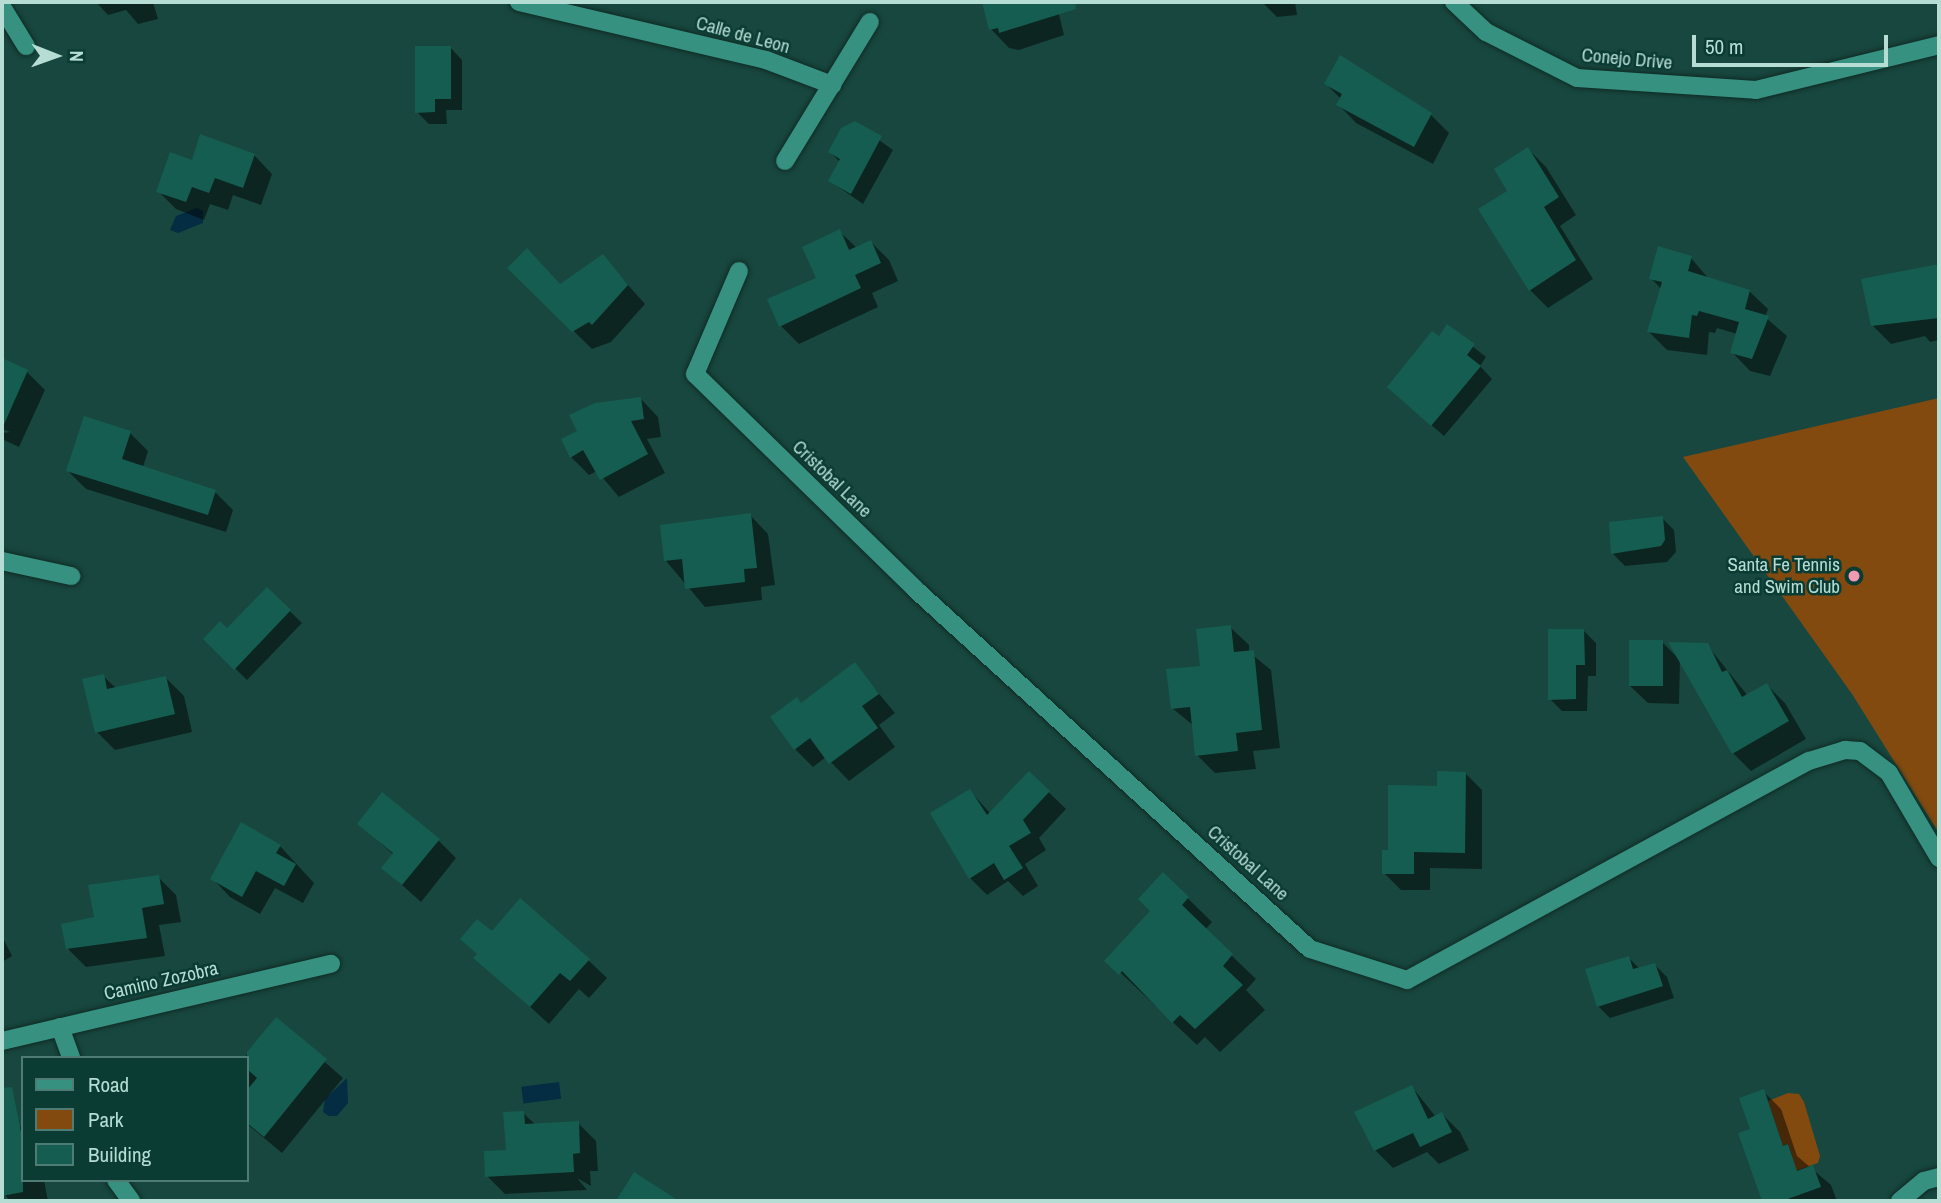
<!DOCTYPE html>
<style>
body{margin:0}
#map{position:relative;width:1941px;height:1203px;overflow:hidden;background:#18473f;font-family:"Archivo Narrow",sans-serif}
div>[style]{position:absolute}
.green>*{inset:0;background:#834a10}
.water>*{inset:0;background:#042d44;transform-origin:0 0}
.shadow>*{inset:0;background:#0007}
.building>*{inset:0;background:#155d51;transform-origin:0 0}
.roads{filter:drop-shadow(0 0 2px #0f2b25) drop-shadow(0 0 2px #0f2b25)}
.street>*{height:18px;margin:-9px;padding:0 9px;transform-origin:9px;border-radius:9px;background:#379181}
.dots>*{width:19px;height:19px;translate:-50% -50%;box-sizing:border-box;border:4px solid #0a3c34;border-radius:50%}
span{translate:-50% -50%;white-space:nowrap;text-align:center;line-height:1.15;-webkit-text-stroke:5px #0a3c34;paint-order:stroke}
.street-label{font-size:19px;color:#b5ddd4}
.poi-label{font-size:19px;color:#b5ddd4}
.right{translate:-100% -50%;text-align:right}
.frame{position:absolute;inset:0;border:4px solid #b5ddd4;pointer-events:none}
.legend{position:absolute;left:21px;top:1056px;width:228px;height:126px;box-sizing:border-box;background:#0a3c34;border:2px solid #4e7c74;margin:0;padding:9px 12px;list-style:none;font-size:21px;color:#b5ddd4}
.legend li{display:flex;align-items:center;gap:14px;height:35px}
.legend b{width:35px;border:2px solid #4e7c74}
.north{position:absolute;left:21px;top:21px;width:70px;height:70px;-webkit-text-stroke:5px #0a3c34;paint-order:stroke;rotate:91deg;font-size:19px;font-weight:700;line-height:28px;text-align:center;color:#b5ddd4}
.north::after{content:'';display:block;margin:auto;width:24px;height:32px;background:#b5ddd4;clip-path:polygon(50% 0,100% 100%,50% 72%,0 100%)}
.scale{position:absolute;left:1692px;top:35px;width:196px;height:32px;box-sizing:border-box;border:4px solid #b5ddd4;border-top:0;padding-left:9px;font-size:21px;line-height:24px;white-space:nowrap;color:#b5ddd4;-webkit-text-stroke:5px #0a3c34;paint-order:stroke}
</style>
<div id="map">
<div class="green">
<div style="clip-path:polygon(1939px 398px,1939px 833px,1852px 694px,1683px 457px)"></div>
<div style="clip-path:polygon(1788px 1093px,1799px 1094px,1804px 1102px,1820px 1156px,1818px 1163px,1792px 1172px,1792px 1155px,1788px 1144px,1783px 1146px,1768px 1101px)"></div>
</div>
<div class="water">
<div style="clip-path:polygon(197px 208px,203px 211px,203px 223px,178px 233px,170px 230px,176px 216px)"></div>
<div style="clip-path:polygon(347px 1078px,348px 1103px,337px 1116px,329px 1116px,323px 1112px,325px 1099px)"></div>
<div style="left:559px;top:1082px;width:17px;height:38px;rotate:83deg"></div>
</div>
<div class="shadow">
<div style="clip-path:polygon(153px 2px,158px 19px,138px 24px,126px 10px,108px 15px,96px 2px)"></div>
<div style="clip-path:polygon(984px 2px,1056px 2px,1064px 35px,1019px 50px,1009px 48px,991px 29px)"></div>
<div style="clip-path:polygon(1262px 2px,1295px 2px,1297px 15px,1277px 17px)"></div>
<div style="clip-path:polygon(450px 47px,462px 60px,462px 110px,446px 110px,447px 124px,429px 124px,417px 112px)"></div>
<div style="clip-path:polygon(1341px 57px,1431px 115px,1449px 133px,1433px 164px,1356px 123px,1338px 104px,1341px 99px,1326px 84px)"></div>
<div style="clip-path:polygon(855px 123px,893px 150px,863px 204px,830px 181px,840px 162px,830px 152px)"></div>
<div style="clip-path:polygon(1528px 149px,1546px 167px,1576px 215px,1560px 226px,1593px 279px,1548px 308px,1530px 290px,1510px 191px)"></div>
<div style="clip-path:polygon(254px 155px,272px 174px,261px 205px,233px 195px,228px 210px,210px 204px,204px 220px,176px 209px,158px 191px,193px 162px)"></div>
<div style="clip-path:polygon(840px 232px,857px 248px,871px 242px,889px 260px,898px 281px,872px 293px,878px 307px,799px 344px,781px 326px,818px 279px)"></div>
<div style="clip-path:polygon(603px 257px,645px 304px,611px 342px,592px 349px,509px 268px,561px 286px)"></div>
<div style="clip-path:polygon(1691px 258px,1709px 279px,1749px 291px,1768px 309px,1765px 317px,1787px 336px,1770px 376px,1750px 371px,1732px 352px,1737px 334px,1717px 328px,1715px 333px,1709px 332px,1707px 355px,1667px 350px,1649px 332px,1661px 289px,1651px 278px)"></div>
<div style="clip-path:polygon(1939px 262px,1939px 340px,1930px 342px,1925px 336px,1891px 344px,1873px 326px)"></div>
<div style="clip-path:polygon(1448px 327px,1486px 357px,1480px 366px,1492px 379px,1444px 436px,1401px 399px)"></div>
<div style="clip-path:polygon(2px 360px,27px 372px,45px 390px,19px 447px,2px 439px,2px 433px,10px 432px,2px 429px)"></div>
<div style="clip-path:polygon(640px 398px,658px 417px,661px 437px,647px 439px,665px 473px,619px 497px,597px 471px,589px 475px,571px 457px)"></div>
<div style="clip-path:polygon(130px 433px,148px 451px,143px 467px,215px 492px,233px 510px,226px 532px,86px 489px,68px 471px)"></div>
<div style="clip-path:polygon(750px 515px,768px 534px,775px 585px,761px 587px,762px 600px,705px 607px,666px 561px)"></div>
<div style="clip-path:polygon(1662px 518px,1674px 530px,1676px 552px,1667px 562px,1625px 566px,1613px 554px)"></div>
<div style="clip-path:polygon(267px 589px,302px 623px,247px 680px,205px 639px,227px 630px)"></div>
<div style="clip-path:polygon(1230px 627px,1249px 645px,1249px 652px,1271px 670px,1280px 748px,1253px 751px,1256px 769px,1215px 773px,1197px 755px,1194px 726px,1172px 708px)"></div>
<div style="clip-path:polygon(1584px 631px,1596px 643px,1596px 676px,1588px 676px,1587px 711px,1562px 711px,1550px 699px)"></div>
<div style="clip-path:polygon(1662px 642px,1678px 658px,1707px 645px,1748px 696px,1767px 685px,1785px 703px,1806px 739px,1751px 771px,1733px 753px,1680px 660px,1679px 704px,1648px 703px,1629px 685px)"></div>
<div style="clip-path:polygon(855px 665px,895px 713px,879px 725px,895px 747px,849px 781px,826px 757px,813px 767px,795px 749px,802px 704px)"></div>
<div style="clip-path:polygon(103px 676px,117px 689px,166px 678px,184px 696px,192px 732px,115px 750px,97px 732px)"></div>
<div style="clip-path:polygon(1029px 773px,1066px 809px,1039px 838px,1046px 850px,1025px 864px,1038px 886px,1023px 896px,1008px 881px,987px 895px,970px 878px,970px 791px,991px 814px)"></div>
<div style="clip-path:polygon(1465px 773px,1482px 790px,1482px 869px,1430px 868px,1430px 890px,1401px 890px,1384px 873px,1439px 788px)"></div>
<div style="clip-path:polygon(359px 824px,438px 840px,456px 858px,421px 902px,383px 868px,394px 855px)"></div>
<div style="clip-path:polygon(280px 846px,314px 883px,303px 903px,275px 888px,260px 914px,230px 897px,212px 878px)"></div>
<div style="clip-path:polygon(1164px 875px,1212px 922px,1205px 930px,1256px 979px,1246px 990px,1265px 1010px,1220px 1052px,1205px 1037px,1197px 1045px,1107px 960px,1152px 911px)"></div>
<div style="clip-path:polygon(158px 877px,176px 895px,181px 922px,159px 925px,165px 956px,86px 967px,68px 949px,96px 919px)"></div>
<div style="clip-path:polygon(492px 934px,588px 960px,607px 978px,589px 998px,579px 989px,549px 1024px,476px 958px)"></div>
<div style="clip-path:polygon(2px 936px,12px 956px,2px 962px)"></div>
<div style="clip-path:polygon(1628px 957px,1640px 969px,1655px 965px,1667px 977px,1674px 998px,1610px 1018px,1598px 1006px)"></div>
<div style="clip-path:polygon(276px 1019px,343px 1078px,282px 1153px,247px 1124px,244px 1058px)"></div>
<div style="clip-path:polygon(1412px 1087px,1436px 1117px,1442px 1114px,1460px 1132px,1469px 1150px,1439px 1164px,1427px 1152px,1393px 1168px,1375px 1150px)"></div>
<div style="clip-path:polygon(1763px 1091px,1781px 1109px,1797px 1156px,1831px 1185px,1837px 1201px,1763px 1201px,1740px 1134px,1752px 1130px)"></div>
<div style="clip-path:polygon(523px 1113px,536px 1125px,578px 1123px,596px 1141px,598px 1171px,590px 1171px,591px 1186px,577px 1178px,587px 1190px,505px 1194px,487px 1176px,508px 1152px)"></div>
<div style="clip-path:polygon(18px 1125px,23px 1129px,23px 1180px,44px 1180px,48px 1201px,10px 1201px,2px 1191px,2px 1128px)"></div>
</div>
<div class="building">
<div style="clip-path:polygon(982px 2px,1075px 2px,1076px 9px,999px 33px,998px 28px,989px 30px)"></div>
<div style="clip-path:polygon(415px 46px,451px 46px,451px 99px,435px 99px,435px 112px,415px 113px)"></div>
<div style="clip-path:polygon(1340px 55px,1432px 113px,1414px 147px,1336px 105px,1342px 94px,1324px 84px)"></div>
<div style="clip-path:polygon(855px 121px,882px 136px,851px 194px,828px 181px,840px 159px,828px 152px,841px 128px)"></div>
<div style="clip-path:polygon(200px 134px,255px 154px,243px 188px,215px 178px,209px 193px,192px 187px,186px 202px,156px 192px,170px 152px,192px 160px)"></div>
<div style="clip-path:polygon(1528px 147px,1559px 197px,1544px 207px,1576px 260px,1529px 291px,1478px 209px,1507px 191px,1494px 169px)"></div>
<div style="clip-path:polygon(840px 229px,849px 250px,871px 240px,881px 263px,855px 275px,861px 288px,779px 327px,767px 299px,816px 278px,802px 247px)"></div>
<div style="clip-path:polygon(1658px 246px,1692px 256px,1688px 271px,1750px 290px,1745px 309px,1769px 316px,1752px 359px,1730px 353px,1739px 322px,1699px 311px,1697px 316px,1692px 315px,1689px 338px,1647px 332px,1662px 282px,1649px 279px)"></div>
<div style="clip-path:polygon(527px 248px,560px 284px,603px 254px,628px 285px,592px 325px,589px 322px,572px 332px,507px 268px)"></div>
<div style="clip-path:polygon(1939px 264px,1939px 318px,1871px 326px,1861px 279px)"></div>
<div style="clip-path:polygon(1447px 324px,1475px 344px,1467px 355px,1481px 366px,1431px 426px,1387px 387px,1432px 331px,1439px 336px)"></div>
<div style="clip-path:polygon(2px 358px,28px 370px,2px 429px)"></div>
<div style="clip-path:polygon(641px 397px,644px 419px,631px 421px,648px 454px,600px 480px,583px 450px,570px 458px,561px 439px,577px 431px,569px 415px,595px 403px)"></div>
<div style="clip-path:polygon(84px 416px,131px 431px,122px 459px,216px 490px,208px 515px,66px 471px)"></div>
<div style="clip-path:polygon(751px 513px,757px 568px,744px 569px,745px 582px,685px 589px,682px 559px,664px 561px,660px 525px)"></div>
<div style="clip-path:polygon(1663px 516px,1665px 540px,1661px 546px,1611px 554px,1609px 522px)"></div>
<div style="clip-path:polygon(267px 587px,291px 610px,234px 670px,203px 639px,220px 621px,227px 628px)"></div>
<div style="clip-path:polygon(1231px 625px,1234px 652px,1254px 650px,1262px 730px,1236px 733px,1238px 751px,1195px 756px,1190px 707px,1171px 709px,1166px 669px,1200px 666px,1196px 629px)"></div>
<div style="clip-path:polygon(1548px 629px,1584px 629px,1585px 665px,1576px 665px,1576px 699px,1548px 700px)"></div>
<div style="left:1629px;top:640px;width:34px;height:46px"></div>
<div style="clip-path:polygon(1668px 642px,1708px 643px,1722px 672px,1727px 670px,1742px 697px,1767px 683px,1789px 721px,1732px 754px)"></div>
<div style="clip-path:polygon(855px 662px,879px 694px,862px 706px,878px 728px,829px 764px,810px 738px,794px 750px,770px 717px,797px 697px,801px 703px)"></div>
<div style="clip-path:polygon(104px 674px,107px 689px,166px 676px,175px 714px,95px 733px,82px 679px)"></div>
<div style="clip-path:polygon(1029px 771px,1050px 791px,1023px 820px,1031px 833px,1009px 846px,1023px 868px,1004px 880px,994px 863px,969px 879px,930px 813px,970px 789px,987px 815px)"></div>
<div style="clip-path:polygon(1437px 771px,1466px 772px,1465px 853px,1414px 852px,1414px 874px,1382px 874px,1382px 850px,1388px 850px,1388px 785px,1437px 786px)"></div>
<div style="clip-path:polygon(382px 792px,440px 839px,402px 885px,381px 868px,393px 853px,357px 824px)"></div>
<div style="clip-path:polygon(241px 822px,281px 845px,276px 853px,296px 864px,284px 886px,256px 871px,242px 897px,210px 879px)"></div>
<div style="clip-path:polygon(1163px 872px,1189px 897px,1182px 905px,1233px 954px,1223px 966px,1243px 985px,1195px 1029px,1180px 1015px,1172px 1023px,1122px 971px,1119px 975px,1104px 961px,1150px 911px,1138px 899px)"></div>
<div style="clip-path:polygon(159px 875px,164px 904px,142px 908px,147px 938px,66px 949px,61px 924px,94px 917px,88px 885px)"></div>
<div style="clip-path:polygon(520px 898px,590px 959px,570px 981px,560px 973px,530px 1007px,473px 958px,477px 954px,460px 939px,477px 919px,492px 931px)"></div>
<div style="clip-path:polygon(1629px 956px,1633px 969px,1655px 963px,1663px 986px,1597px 1007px,1585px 969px)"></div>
<div style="clip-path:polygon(276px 1017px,327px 1059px,264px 1137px,247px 1123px,247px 1090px,257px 1078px,247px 1069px,247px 1052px)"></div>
<div style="clip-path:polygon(1412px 1085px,1428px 1119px,1442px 1112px,1452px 1132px,1420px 1147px,1413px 1133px,1374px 1151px,1354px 1112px)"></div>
<div style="clip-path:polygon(12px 1087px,23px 1142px,23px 1192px,2px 1196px,2px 1088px)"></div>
<div style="clip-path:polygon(1764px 1089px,1783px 1146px,1788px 1144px,1797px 1171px,1813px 1165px,1821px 1187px,1782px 1201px,1762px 1201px,1738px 1133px,1750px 1129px,1739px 1098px)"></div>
<div style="clip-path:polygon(524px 1111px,525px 1124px,579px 1121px,580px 1153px,573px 1154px,574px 1172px,485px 1177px,484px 1151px,506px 1150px,503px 1112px)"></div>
<div style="clip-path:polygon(634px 1172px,679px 1201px,616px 1201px)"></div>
</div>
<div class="roads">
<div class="street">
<div style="left:519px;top:2px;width:254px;rotate:13.2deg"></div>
<div style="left:766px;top:60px;width:71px;rotate:20.7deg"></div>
<div style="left:1454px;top:2px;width:44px;rotate:43.2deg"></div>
<div style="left:1486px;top:32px;width:102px;rotate:26.8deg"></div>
<div style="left:1577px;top:78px;width:179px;rotate:3.8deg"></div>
<div style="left:1756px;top:90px;width:188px;rotate:-13.8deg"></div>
<div style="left:2px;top:7px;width:46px;rotate:58.4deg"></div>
<div style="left:785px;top:161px;width:163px;rotate:-58.6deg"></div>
<div style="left:739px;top:271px;width:112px;rotate:113.1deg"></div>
<div style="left:695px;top:374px;width:308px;rotate:44.3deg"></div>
<div style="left:915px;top:589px;width:534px;rotate:42.35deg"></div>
<div style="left:1310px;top:949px;width:102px;rotate:17.7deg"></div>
<div style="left:1407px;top:980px;width:458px;rotate:-28.6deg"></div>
<div style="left:1809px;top:761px;width:38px;rotate:-17deg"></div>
<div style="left:1845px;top:750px;width:15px;rotate:4deg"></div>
<div style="left:1860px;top:751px;width:36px;rotate:37deg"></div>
<div style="left:1889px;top:773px;width:99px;rotate:59.5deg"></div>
<div style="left:2px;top:561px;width:71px;rotate:12.3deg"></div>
<div style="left:60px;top:1027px;width:33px;rotate:70deg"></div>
<div style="left:2px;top:1041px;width:338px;rotate:-13.2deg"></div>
<div style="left:116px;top:1180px;width:26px;rotate:54deg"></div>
<div style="left:1900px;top:1201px;width:31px;rotate:-40deg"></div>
<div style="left:1924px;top:1181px;width:16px;rotate:-15deg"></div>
</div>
</div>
<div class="dots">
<div style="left:1854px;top:576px;background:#f09ab5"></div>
</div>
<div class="street-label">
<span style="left:743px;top:35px;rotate:15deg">Calle de Leon</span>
<span style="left:1627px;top:59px;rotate:5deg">Conejo Drive</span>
<span style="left:832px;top:479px;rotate:44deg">Cristobal Lane</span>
<span style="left:1248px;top:863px;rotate:42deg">Cristobal Lane</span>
<span style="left:161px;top:981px;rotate:-13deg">Camino Zozobra</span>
</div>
<div class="poi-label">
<span class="right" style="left:1840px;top:576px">Santa Fe Tennis<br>and Swim Club</span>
</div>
<div class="frame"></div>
<ul class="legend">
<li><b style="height:9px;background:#379181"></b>Road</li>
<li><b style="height:19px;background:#834a10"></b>Park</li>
<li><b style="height:19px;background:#155d51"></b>Building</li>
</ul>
<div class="north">N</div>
<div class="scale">50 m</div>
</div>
